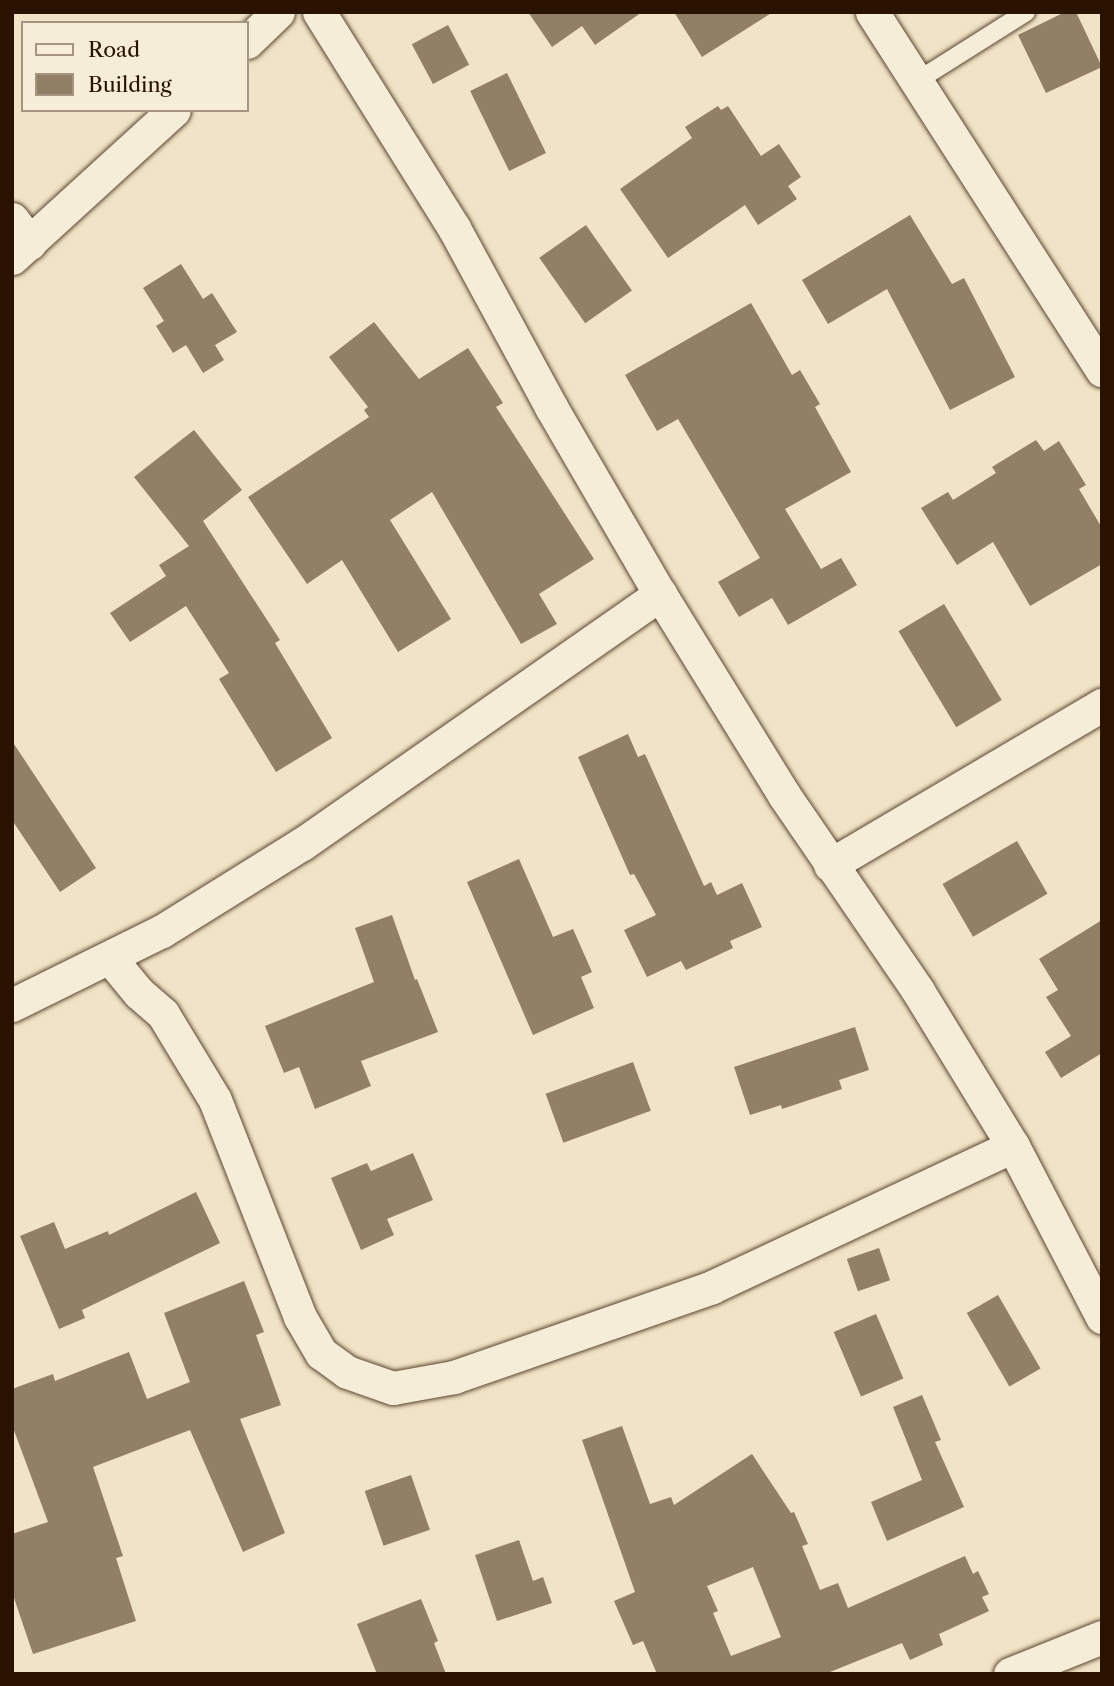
<!DOCTYPE html>
<style>
body{margin:0}
#map{position:relative;width:1114px;height:1686px;overflow:hidden;background:#f1e3c5;font-family:"Libre Caslon Text",serif}
div>[style]{position:absolute}
.building>*{inset:0;background:#917f66;transform-origin:0 0}
.roads{filter:drop-shadow(0 0 2px #5b4631) drop-shadow(0 0 2px #5b4631)}
.lane>*{height:18px;margin:-9px;padding:0 9px;transform-origin:9px;border-radius:9px;background:#f6edd9}
.street>*{height:33px;margin:-16.5px;padding:0 16.5px;transform-origin:16.5px;border-radius:16.5px;background:#f6edd9}
span{translate:-50% -50%;white-space:nowrap;text-align:center;line-height:1.15;-webkit-text-stroke:6px #f6edd9;paint-order:stroke}
.frame{position:absolute;inset:0;border:14px solid #291200;pointer-events:none}
.legend{position:absolute;left:21px;top:21px;width:228px;height:91px;box-sizing:border-box;background:#f6edd9;border:2px solid #a49582;margin:0;padding:9px 12px;list-style:none;font-size:21px;color:#291200}
.legend li{display:flex;align-items:center;gap:14px;height:35px}
.legend b{width:35px;border:2px solid #a49582}
</style>
<div id="map">
<div class="building">
<div style="clip-path:polygon(528px 12px,642px 12px,595px 45px,582px 26px,552px 47px)"></div>
<div style="clip-path:polygon(674px 12px,773px 12px,702px 57px)"></div>
<div style="clip-path:polygon(1065px 12px,1076px 12px,1102px 67px,1046px 93px,1018px 35px)"></div>
<div style="left:448px;top:25px;width:45px;height:41px;rotate:62deg"></div>
<div style="left:507px;top:73px;width:89px;height:41px;rotate:64deg"></div>
<div style="clip-path:polygon(718px 106px,721px 110px,728px 106px,761px 156px,779px 144px,801px 177px,788px 186px,797px 199px,758px 225px,745px 205px,668px 258px,620px 189px,692px 138px,685px 127px)"></div>
<div style="clip-path:polygon(910px 215px,952px 284px,964px 278px,1015px 377px,950px 410px,887px 289px,828px 324px,802px 280px)"></div>
<div style="left:586px;top:225px;width:80px;height:57px;rotate:55deg"></div>
<div style="clip-path:polygon(181px 264px,203px 299px,212px 293px,237px 332px,215px 345px,224px 360px,203px 373px,186px 345px,173px 353px,156px 326px,164px 321px,143px 288px)"></div>
<div style="clip-path:polygon(751px 303px,792px 375px,800px 370px,820px 404px,815px 407px,851px 472px,785px 509px,821px 569px,841px 558px,857px 585px,788px 625px,772px 598px,739px 617px,718px 582px,760px 558px,678px 419px,657px 431px,625px 375px)"></div>
<div style="clip-path:polygon(374px 322px,419px 379px,468px 348px,503px 403px,496px 407px,594px 559px,539px 594px,557px 624px,521px 644px,432px 492px,390px 520px,451px 619px,398px 652px,342px 560px,307px 584px,248px 497px,369px 417px,364px 410px,368px 407px,329px 357px)"></div>
<div style="clip-path:polygon(194px 430px,242px 490px,203px 521px,280px 640px,275px 643px,332px 738px,276px 772px,219px 679px,229px 673px,186px 606px,130px 642px,110px 613px,166px 576px,159px 565px,189px 546px,134px 477px)"></div>
<div style="clip-path:polygon(1036px 440px,1044px 451px,1059px 441px,1086px 485px,1079px 489px,1102px 528px,1102px 564px,1030px 606px,993px 542px,957px 565px,921px 508px,948px 492px,953px 500px,996px 473px,992px 467px)"></div>
<div style="left:944px;top:604px;width:112px;height:53px;rotate:59deg"></div>
<div style="clip-path:polygon(628px 734px,638px 757px,645px 754px,704px 886px,711px 882px,717px 895px,742px 883px,762px 927px,730px 941px,733px 948px,686px 970px,681px 961px,647px 977px,624px 930px,656px 915px,634px 874px,630px 875px,578px 757px)"></div>
<div style="clip-path:polygon(12px 741px,96px 868px,60px 892px,12px 820px)"></div>
<div style="left:1017px;top:841px;width:61px;height:86px;rotate:60deg"></div>
<div style="clip-path:polygon(519px 859px,553px 937px,573px 929px,592px 972px,581px 977px,594px 1008px,533px 1035px,467px 882px)"></div>
<div style="clip-path:polygon(392px 915px,415px 980px,417px 979px,438px 1032px,361px 1061px,371px 1086px,315px 1109px,299px 1067px,284px 1073px,265px 1026px,374px 982px,355px 928px)"></div>
<div style="clip-path:polygon(1102px 920px,1102px 1053px,1061px 1078px,1045px 1052px,1071px 1036px,1046px 997px,1058px 990px,1039px 959px)"></div>
<div style="clip-path:polygon(855px 1027px,869px 1070px,839px 1080px,842px 1089px,782px 1109px,781px 1105px,750px 1115px,734px 1067px)"></div>
<div style="left:633px;top:1062px;width:52px;height:93px;rotate:70deg"></div>
<div style="clip-path:polygon(413px 1153px,433px 1200px,387px 1219px,394px 1235px,361px 1250px,331px 1178px,367px 1163px,371px 1171px)"></div>
<div style="clip-path:polygon(196px 1192px,220px 1243px,82px 1310px,85px 1318px,59px 1329px,20px 1236px,54px 1222px,65px 1249px,108px 1231px,109px 1235px)"></div>
<div style="left:879px;top:1248px;width:34px;height:34px;rotate:71deg"></div>
<div style="clip-path:polygon(244px 1281px,264px 1332px,256px 1335px,281px 1405px,240px 1419px,285px 1533px,243px 1552px,190px 1430px,93px 1467px,123px 1556px,116px 1558px,136px 1621px,33px 1654px,12px 1592px,12px 1534px,48px 1522px,12px 1425px,12px 1389px,53px 1374px,55px 1381px,129px 1352px,147px 1399px,190px 1382px,164px 1313px)"></div>
<div style="left:998px;top:1295px;width:85px;height:36px;rotate:60deg"></div>
<div style="left:876px;top:1314px;width:70px;height:46px;rotate:67deg"></div>
<div style="clip-path:polygon(922px 1395px,941px 1440px,935px 1442px,964px 1507px,887px 1541px,871px 1502px,922px 1480px,893px 1407px)"></div>
<div style="clip-path:polygon(evenodd,622px 1426px,650px 1504px,671px 1497px,674px 1505px,752px 1454px,791px 1513px,794px 1512px,808px 1544px,802px 1546px,820px 1590px,838px 1583px,848px 1608px,965px 1556px,973px 1574px,978px 1571px,989px 1594px,982px 1597px,989px 1611px,939px 1634px,943px 1645px,910px 1660px,902px 1643px,825px 1674px,657px 1674px,643px 1641px,633px 1645px,614px 1601px,635px 1592px,582px 1440px,622px 1426px,753px 1567px,781px 1637px,731px 1656px,713px 1613px,718px 1611px,707px 1586px,753px 1567px)"></div>
<div style="left:411px;top:1475px;width:58px;height:49px;rotate:71deg"></div>
<div style="clip-path:polygon(519px 1540px,533px 1581px,543px 1577px,552px 1603px,497px 1621px,475px 1555px)"></div>
<div style="clip-path:polygon(421px 1599px,438px 1641px,434px 1643px,446px 1674px,377px 1674px,357px 1624px)"></div>
</div>
<div class="roads">
<div class="lane">
<div style="left:917px;top:81px;width:129px;rotate:-32.3deg"></div>
</div>
<div class="street">
<div style="left:319px;top:12px;width:255px;rotate:58deg"></div>
<div style="left:454px;top:228px;width:204px;rotate:61.5deg"></div>
<div style="left:551px;top:407px;width:216px;rotate:59.8deg"></div>
<div style="left:660px;top:594px;width:236px;rotate:58.3deg"></div>
<div style="left:784px;top:795px;width:237px;rotate:55.6deg"></div>
<div style="left:918px;top:991px;width:182px;rotate:58.5deg"></div>
<div style="left:1013px;top:1146px;width:193px;rotate:62.5deg"></div>
<div style="left:872px;top:12px;width:426px;rotate:57.3deg"></div>
<div style="left:247px;top:42px;width:43px;rotate:-44.1deg"></div>
<div style="left:12px;top:219px;width:30px;rotate:53deg"></div>
<div style="left:12px;top:258px;width:219px;rotate:-42.4deg"></div>
<div style="left:830px;top:865px;width:316px;rotate:-30.5deg"></div>
<div style="left:110px;top:958px;width:45px;rotate:50.4deg"></div>
<div style="left:139px;top:993px;width:32px;rotate:41deg"></div>
<div style="left:163px;top:1014px;width:100px;rotate:58.8deg"></div>
<div style="left:215px;top:1100px;width:233px;rotate:68.6deg"></div>
<div style="left:300px;top:1317px;width:42px;rotate:59.7deg"></div>
<div style="left:321px;top:1353px;width:32px;rotate:36deg"></div>
<div style="left:347px;top:1372px;width:49px;rotate:19.2deg"></div>
<div style="left:393px;top:1388px;width:62px;rotate:-10.2deg"></div>
<div style="left:454px;top:1377px;width:273px;rotate:-19.2deg"></div>
<div style="left:712px;top:1287px;width:332px;rotate:-25.1deg"></div>
<div style="left:12px;top:1005px;width:167px;rotate:-26.3deg"></div>
<div style="left:162px;top:931px;width:165px;rotate:-31.9deg"></div>
<div style="left:302px;top:844px;width:437px;rotate:-34.9deg"></div>
<div style="left:1010px;top:1674px;width:99px;rotate:-21.9deg"></div>
</div>
</div>
<div class="frame"></div>
<ul class="legend">
<li><b style="height:9px;background:#f6edd9"></b>Road</li>
<li><b style="height:19px;background:#917f66"></b>Building</li>
</ul>
</div>
